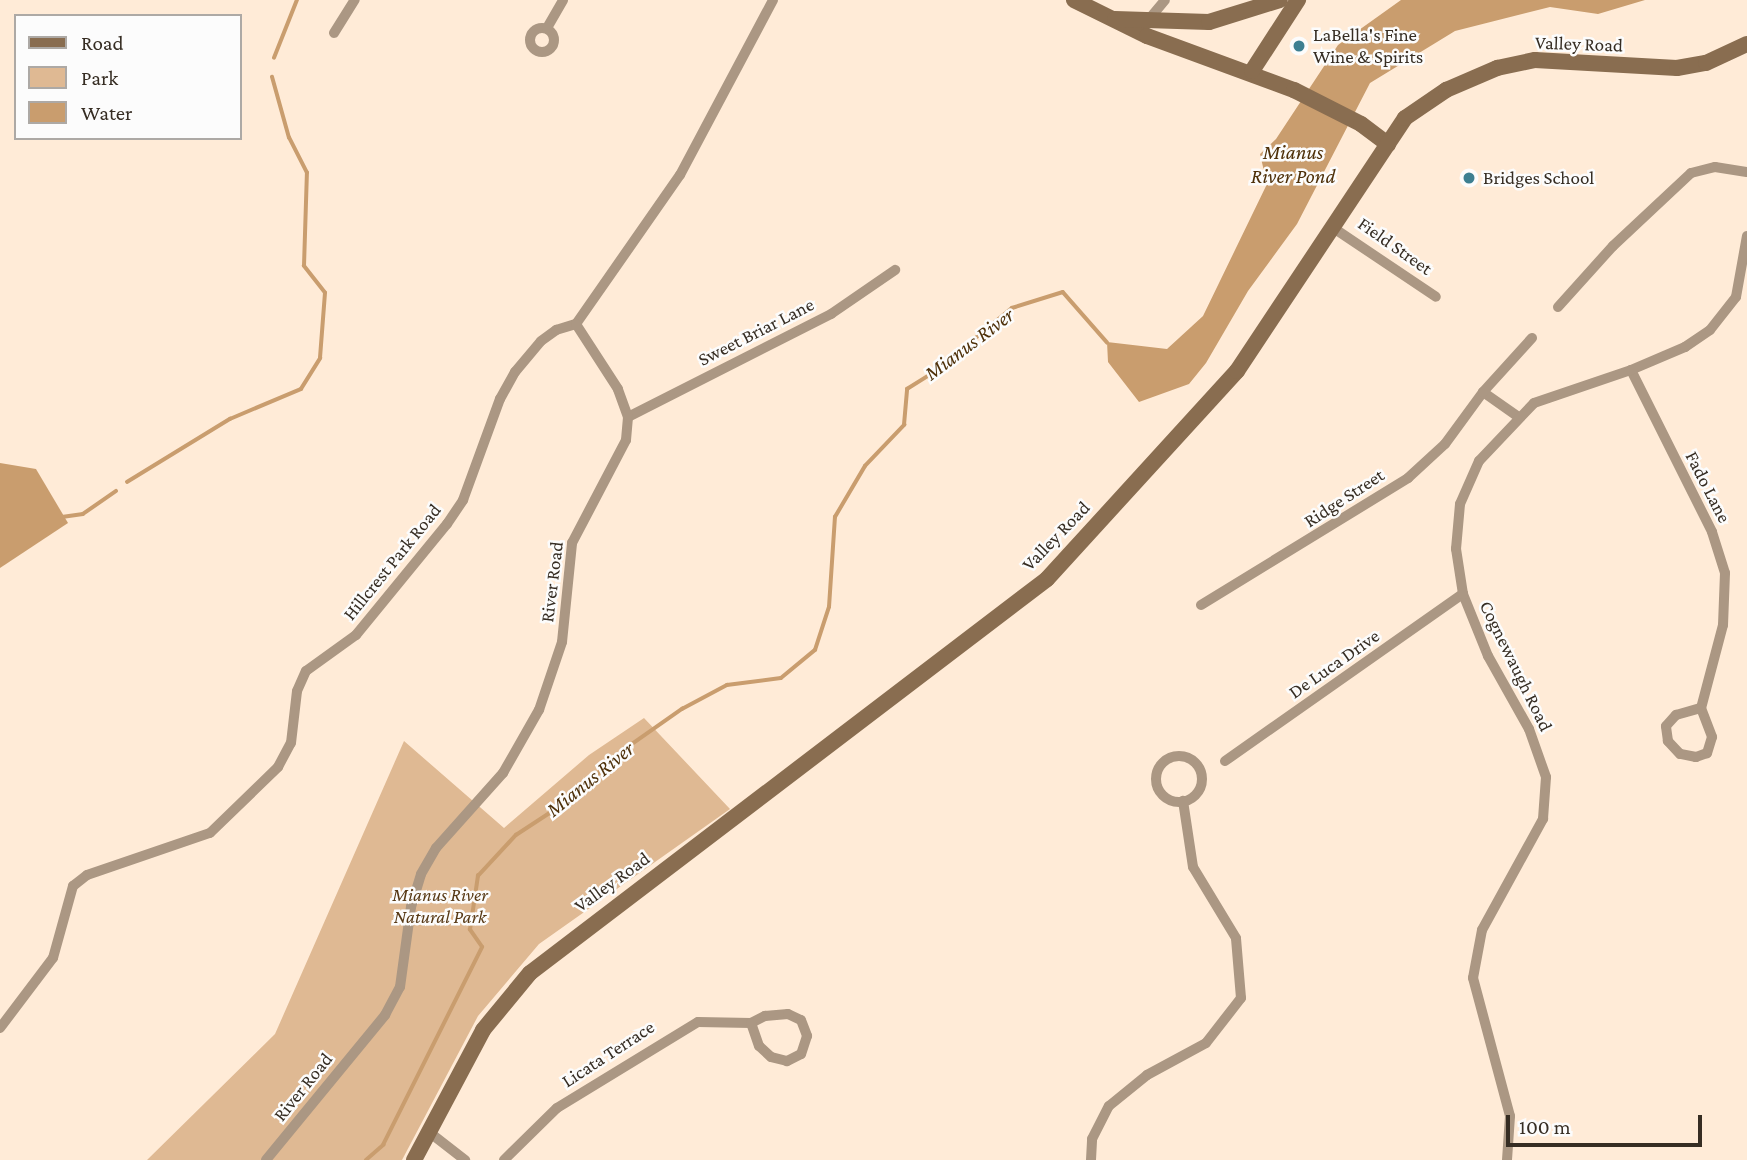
<!DOCTYPE html>
<style>
body{margin:0}
#map{position:relative;width:1747px;height:1160px;overflow:hidden;background:#ffebd7;font-family:"Crimson Pro",serif}
div>[style]{position:absolute}
.green>*{inset:0;background:#dfb993}
.water>*{inset:0;background:#c99d6e}
.stream>*{height:3.5px;margin:-1.75px;padding:0 1.75px;transform-origin:1.75px;border-radius:1.75px;background:#c99d6e}
.street>*{height:10px;margin:-5px;padding:0 5px;transform-origin:5px;border-radius:5px;background:#ab9783}
.street>.ring{margin:-5px;padding:0;box-sizing:content-box;background:none;border:10px solid #ab9783;border-radius:50%}
.secondary>*{height:16px;margin:-8px;padding:0 8px;transform-origin:8px;border-radius:8px;background:#896d50}
.dots>*{width:19px;height:19px;translate:-50% -50%;box-sizing:border-box;border:4px solid #fcfcfc;border-radius:50%}
span{translate:-50% -50%;white-space:nowrap;text-align:center;line-height:1.15;-webkit-text-stroke:5px #fcfcfc;paint-order:stroke}
.poi-label{font-size:19px;color:#362d23}
.left{translate:0 -50%;text-align:left}
.street-label{font-size:19px;color:#362d23}
.park-label{font-size:19px;color:#573814;font-style:italic}
.water-label{font-size:21px;color:#4e3009;font-style:italic}
.legend{position:absolute;left:14px;top:14px;width:228px;height:126px;box-sizing:border-box;background:#fcfcfc;border:2px solid #ada9a5;margin:0;padding:9px 12px;list-style:none;font-size:21px;color:#362d23}
.legend li{display:flex;align-items:center;gap:14px;height:35px}
.legend b{width:35px;border:2px solid #ada9a5}
.scale{position:absolute;left:1506px;top:1115px;width:196px;height:32px;box-sizing:border-box;border:4px solid #362d23;border-top:0;padding-left:9px;font-size:21px;line-height:24px;white-space:nowrap;color:#362d23;-webkit-text-stroke:5px #fcfcfc;paint-order:stroke}
</style>
<div id="map">
<div class="green">
<div style="clip-path:polygon(644px 718px,730px 809px,539px 944px,478px 1016px,402px 1160px,147px 1160px,275px 1034px,404px 741px,504px 828px,589px 755px)"></div>
</div>
<div class="water">
<div style="clip-path:polygon(1401px 0,1645px 0,1598px 14px,1550px 7px,1455px 31px,1370px 83px,1297px 224px,1248px 291px,1206px 363px,1189px 384px,1139px 402px,1108px 362px,1107px 342px,1167px 349px,1203px 316px,1267px 184px,1260px 154px,1276px 139px,1338px 45px)"></div>
<div style="clip-path:polygon(0 463px,36px 469px,68px 523px,0 568px)"></div>
</div>
<div class="stream">
<div style="left:274px;top:58px;width:62px;rotate:-68.4deg"></div>
<div style="left:127px;top:482px;width:121px;rotate:-31.5deg"></div>
<div style="left:230px;top:419px;width:77px;rotate:-22.9deg"></div>
<div style="left:301px;top:389px;width:36px;rotate:-58deg"></div>
<div style="left:320px;top:358px;width:65px;rotate:-85.6deg"></div>
<div style="left:325px;top:293px;width:34px;rotate:-128deg"></div>
<div style="left:304px;top:266px;width:93px;rotate:-88.2deg"></div>
<div style="left:307px;top:173px;width:39px;rotate:-117deg"></div>
<div style="left:289px;top:138px;width:63px;rotate:-105.6deg"></div>
<div style="left:62px;top:517px;width:21px;rotate:-8deg"></div>
<div style="left:83px;top:514px;width:40px;rotate:-34.9deg"></div>
<div style="left:366px;top:1160px;width:23px;rotate:-41deg"></div>
<div style="left:383px;top:1145px;width:221px;rotate:-63.4deg"></div>
<div style="left:482px;top:947px;width:21px;rotate:-125deg"></div>
<div style="left:470px;top:930px;width:55px;rotate:-81.6deg"></div>
<div style="left:478px;top:876px;width:56px;rotate:-47.2deg"></div>
<div style="left:516px;top:835px;width:62px;rotate:-33.2deg"></div>
<div style="left:568px;top:801px;width:77px;rotate:-42.4deg"></div>
<div style="left:625px;top:749px;width:70px;rotate:-35.1deg"></div>
<div style="left:682px;top:709px;width:51px;rotate:-28.1deg"></div>
<div style="left:727px;top:685px;width:54px;rotate:-7.4deg"></div>
<div style="left:781px;top:678px;width:44px;rotate:-39.5deg"></div>
<div style="left:815px;top:650px;width:45px;rotate:-72deg"></div>
<div style="left:829px;top:607px;width:90px;rotate:-86.2deg"></div>
<div style="left:835px;top:517px;width:59px;rotate:-59.5deg"></div>
<div style="left:865px;top:466px;width:57px;rotate:-46.4deg"></div>
<div style="left:904px;top:425px;width:36px;rotate:-85deg"></div>
<div style="left:907px;top:389px;width:36px;rotate:-32deg"></div>
<div style="left:937px;top:370px;width:97px;rotate:-39.6deg"></div>
<div style="left:1012px;top:308px;width:53px;rotate:-17.4deg"></div>
<div style="left:1063px;top:292px;width:67px;rotate:48.7deg"></div>
</div>
<div class="street">
<div style="left:1150px;top:18px;width:23px;rotate:-50deg"></div>
<div class="ring" style="left:530px;top:28px;width:14px;height:14px"></div>
<div style="left:547px;top:28px;width:32px;rotate:-60deg"></div>
<div style="left:334px;top:33px;width:39px;rotate:-58deg"></div>
<div style="left:1332px;top:227px;width:125px;rotate:33.9deg"></div>
<div style="left:1558px;top:307px;width:82px;rotate:-48deg"></div>
<div style="left:1613px;top:246px;width:107px;rotate:-43.1deg"></div>
<div style="left:1691px;top:173px;width:25px;rotate:-14deg"></div>
<div style="left:1715px;top:167px;width:32px;rotate:9deg"></div>
<div style="left:576px;top:324px;width:182px;rotate:-55.1deg"></div>
<div style="left:680px;top:175px;width:198px;rotate:-62deg"></div>
<div style="left:1631px;top:370px;width:181px;rotate:63.4deg"></div>
<div style="left:1712px;top:532px;width:43px;rotate:72.4deg"></div>
<div style="left:1725px;top:573px;width:52px;rotate:92.2deg"></div>
<div style="left:1723px;top:625px;width:86px;rotate:104.8deg"></div>
<div style="left:1701px;top:708px;width:31px;rotate:69deg"></div>
<div style="left:1712px;top:737px;width:17px;rotate:107deg"></div>
<div style="left:1707px;top:753px;width:12px;rotate:160deg"></div>
<div style="left:1696px;top:757px;width:16px;rotate:-169deg"></div>
<div style="left:1680px;top:754px;width:18px;rotate:-133deg"></div>
<div style="left:1668px;top:741px;width:15px;rotate:-98deg"></div>
<div style="left:1666px;top:726px;width:15px;rotate:-48deg"></div>
<div style="left:1676px;top:715px;width:26px;rotate:-16deg"></div>
<div style="left:1483px;top:392px;width:42px;rotate:35.2deg"></div>
<div style="left:628px;top:417px;width:228px;rotate:-26.9deg"></div>
<div style="left:831px;top:314px;width:78px;rotate:-34.5deg"></div>
<div style="left:1201px;top:605px;width:243px;rotate:-31.5deg"></div>
<div style="left:1408px;top:478px;width:50px;rotate:-42.6deg"></div>
<div style="left:1445px;top:444px;width:64px;rotate:-53.8deg"></div>
<div style="left:1483px;top:392px;width:73px;rotate:-47.8deg"></div>
<div class="ring" style="left:1156px;top:756px;width:36px;height:36px"></div>
<div style="left:1225px;top:761px;width:291px;rotate:-35.1deg"></div>
<div style="left:0;top:1028px;width:88px;rotate:-52.9deg"></div>
<div style="left:53px;top:958px;width:75px;rotate:-74.5deg"></div>
<div style="left:73px;top:886px;width:18px;rotate:-38deg"></div>
<div style="left:87px;top:875px;width:130px;rotate:-18.9deg"></div>
<div style="left:210px;top:833px;width:95px;rotate:-44.1deg"></div>
<div style="left:278px;top:767px;width:27px;rotate:-62deg"></div>
<div style="left:291px;top:743px;width:52px;rotate:-83.4deg"></div>
<div style="left:297px;top:691px;width:22px;rotate:-66deg"></div>
<div style="left:306px;top:671px;width:62px;rotate:-35.8deg"></div>
<div style="left:356px;top:635px;width:144px;rotate:-50.7deg"></div>
<div style="left:447px;top:524px;width:29px;rotate:-56deg"></div>
<div style="left:463px;top:500px;width:108px;rotate:-69.9deg"></div>
<div style="left:500px;top:399px;width:31px;rotate:-61deg"></div>
<div style="left:515px;top:372px;width:40px;rotate:-50deg"></div>
<div style="left:541px;top:341px;width:19px;rotate:-36deg"></div>
<div style="left:556px;top:330px;width:21px;rotate:-17deg"></div>
<div style="left:429px;top:1132px;width:46px;rotate:37.9deg"></div>
<div style="left:266px;top:1160px;width:188px;rotate:-50.6deg"></div>
<div style="left:385px;top:1015px;width:32px;rotate:-62deg"></div>
<div style="left:400px;top:987px;width:81px;rotate:-82.2deg"></div>
<div style="left:411px;top:907px;width:34px;rotate:-73deg"></div>
<div style="left:421px;top:874px;width:30px;rotate:-60deg"></div>
<div style="left:436px;top:848px;width:101px;rotate:-48.2deg"></div>
<div style="left:503px;top:773px;width:73px;rotate:-60.3deg"></div>
<div style="left:539px;top:710px;width:72px;rotate:-71.3deg"></div>
<div style="left:562px;top:642px;width:100px;rotate:-84.2deg"></div>
<div style="left:572px;top:543px;width:116px;rotate:-62.3deg"></div>
<div style="left:626px;top:440px;width:23px;rotate:-85deg"></div>
<div style="left:628px;top:417px;width:30px;rotate:-110deg"></div>
<div style="left:618px;top:389px;width:77px;rotate:-122.9deg"></div>
<div style="left:504px;top:1160px;width:74px;rotate:-44.5deg"></div>
<div style="left:557px;top:1108px;width:165px;rotate:-31.4deg"></div>
<div style="left:698px;top:1022px;width:53px;rotate:1.1deg"></div>
<div style="left:751px;top:1023px;width:16px;rotate:-27deg"></div>
<div style="left:765px;top:1016px;width:23px;rotate:-5deg"></div>
<div style="left:788px;top:1014px;width:14px;rotate:25deg"></div>
<div style="left:801px;top:1020px;width:17px;rotate:69deg"></div>
<div style="left:807px;top:1036px;width:19px;rotate:108deg"></div>
<div style="left:801px;top:1054px;width:16px;rotate:153deg"></div>
<div style="left:787px;top:1061px;width:16px;rotate:-166deg"></div>
<div style="left:771px;top:1057px;width:16px;rotate:-137deg"></div>
<div style="left:759px;top:1046px;width:24px;rotate:-109deg"></div>
<div style="left:1091px;top:1160px;width:21px;rotate:-87deg"></div>
<div style="left:1092px;top:1139px;width:37px;rotate:-63deg"></div>
<div style="left:1109px;top:1106px;width:49px;rotate:-39.2deg"></div>
<div style="left:1147px;top:1075px;width:67px;rotate:-28.5deg"></div>
<div style="left:1206px;top:1043px;width:57px;rotate:-52.1deg"></div>
<div style="left:1241px;top:998px;width:60px;rotate:-94.8deg"></div>
<div style="left:1236px;top:938px;width:83px;rotate:-121.2deg"></div>
<div style="left:1193px;top:867px;width:67px;rotate:-98.6deg"></div>
<div style="left:1507px;top:1160px;width:44px;rotate:-86.1deg"></div>
<div style="left:1510px;top:1116px;width:143px;rotate:-105deg"></div>
<div style="left:1473px;top:978px;width:49px;rotate:-79.4deg"></div>
<div style="left:1482px;top:930px;width:127px;rotate:-61.2deg"></div>
<div style="left:1543px;top:819px;width:42px;rotate:-85.9deg"></div>
<div style="left:1546px;top:777px;width:51px;rotate:-109.5deg"></div>
<div style="left:1529px;top:729px;width:84px;rotate:-119.3deg"></div>
<div style="left:1488px;top:656px;width:67px;rotate:-112deg"></div>
<div style="left:1463px;top:594px;width:46px;rotate:-98.8deg"></div>
<div style="left:1456px;top:549px;width:45px;rotate:-84.9deg"></div>
<div style="left:1460px;top:504px;width:47px;rotate:-66.2deg"></div>
<div style="left:1479px;top:461px;width:80px;rotate:-46.5deg"></div>
<div style="left:1534px;top:403px;width:102px;rotate:-18.8deg"></div>
<div style="left:1631px;top:370px;width:59px;rotate:-23.1deg"></div>
<div style="left:1685px;top:347px;width:30px;rotate:-34deg"></div>
<div style="left:1710px;top:330px;width:42px;rotate:-51.8deg"></div>
<div style="left:1736px;top:297px;width:62px;rotate:-79.8deg"></div>
</div>
<div class="secondary">
<div style="left:1074px;top:0;width:81px;rotate:26.3deg"></div>
<div style="left:1147px;top:36px;width:157px;rotate:20.2deg"></div>
<div style="left:1294px;top:90px;width:75px;rotate:26.9deg"></div>
<div style="left:1361px;top:124px;width:34px;rotate:37deg"></div>
<div style="left:1115px;top:19px;width:94px;rotate:1.8deg"></div>
<div style="left:1209px;top:22px;width:74px;rotate:-17.2deg"></div>
<div style="left:1252px;top:71px;width:85px;rotate:-57.1deg"></div>
<div style="left:414px;top:1160px;width:147px;rotate:-62deg"></div>
<div style="left:483px;top:1030px;width:74px;rotate:-50.5deg"></div>
<div style="left:530px;top:973px;width:650px;rotate:-37.31deg"></div>
<div style="left:1047px;top:579px;width:282px;rotate:-47.6deg"></div>
<div style="left:1237px;top:371px;width:304px;rotate:-56.4deg"></div>
<div style="left:1405px;top:118px;width:50px;rotate:-34.3deg"></div>
<div style="left:1446px;top:90px;width:56px;rotate:-23.3deg"></div>
<div style="left:1497px;top:68px;width:39px;rotate:-12deg"></div>
<div style="left:1535px;top:60px;width:142px;rotate:3.2deg"></div>
<div style="left:1677px;top:68px;width:29px;rotate:-10deg"></div>
<div style="left:1706px;top:63px;width:45px;rotate:-24.9deg"></div>
</div>
<div class="dots">
<div style="left:1299px;top:46px;background:#3d7f91"></div>
<div style="left:1469px;top:178px;background:#3d7f91"></div>
</div>
<div class="poi-label">
<span class="left" style="left:1313px;top:46px">LaBella's Fine<br>Wine &amp; Spirits</span>
<span class="left" style="left:1483px;top:178px">Bridges School</span>
</div>
<div class="street-label">
<span style="left:1579px;top:44px;rotate:2deg">Valley Road</span>
<span style="left:1395px;top:246px;rotate:35deg">Field Street</span>
<span style="left:756px;top:332px;rotate:-27deg">Sweet Briar Lane</span>
<span style="left:1708px;top:487px;rotate:63deg">Fado Lane</span>
<span style="left:1344px;top:498px;rotate:-33deg">Ridge Street</span>
<span style="left:1056px;top:536px;rotate:-46deg">Valley Road</span>
<span style="left:392px;top:562px;rotate:-51deg">Hillcrest Park Road</span>
<span style="left:552px;top:582px;rotate:-83deg">River Road</span>
<span style="left:1334px;top:664px;rotate:-35deg">De Luca Drive</span>
<span style="left:1516px;top:666px;rotate:64deg">Cognewaugh Road</span>
<span style="left:612px;top:882px;rotate:-36deg">Valley Road</span>
<span style="left:608px;top:1054px;rotate:-33deg">Licata Terrace</span>
<span style="left:303px;top:1087px;rotate:-51deg">River Road</span>
</div>
<div class="park-label">
<span style="left:440px;top:906px">Mianus River<br>Natural Park</span>
</div>
<div class="water-label">
<span style="left:1293px;top:164px">Mianus<br>River Pond</span>
<span style="left:969px;top:344px;rotate:-37deg">Mianus River</span>
<span style="left:590px;top:779px;rotate:-39deg">Mianus River</span>
</div>
<ul class="legend">
<li><b style="height:9px;background:#896d50"></b>Road</li>
<li><b style="height:19px;background:#dfb993"></b>Park</li>
<li><b style="height:19px;background:#c99d6e"></b>Water</li>
</ul>
<div class="scale">100 m</div>
</div>
